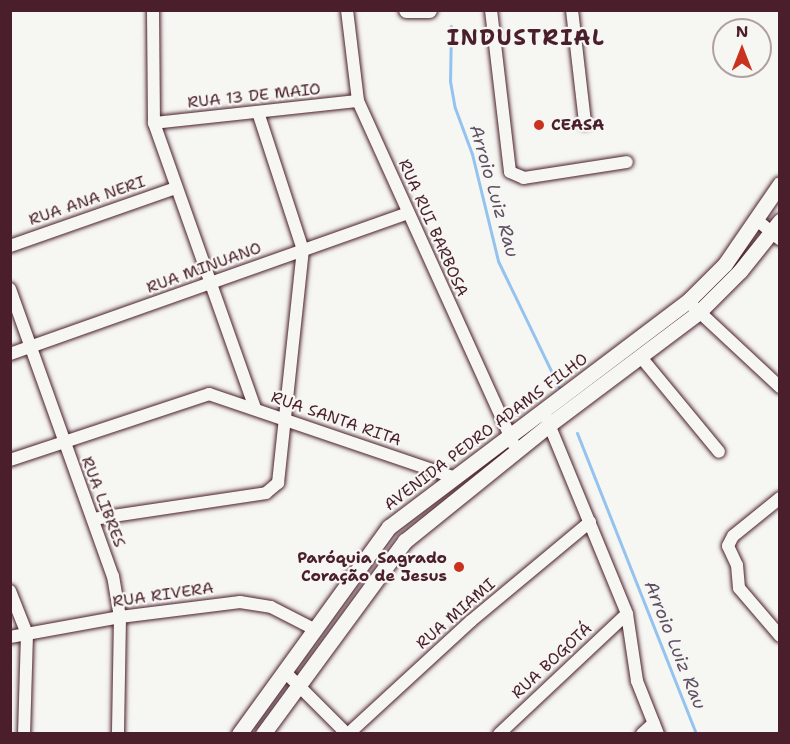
<!DOCTYPE html>
<meta charset="utf-8">
<style>
body{margin:0}
#map{position:relative;width:790px;height:744px;overflow:hidden;background:#f6f6f2;font-family:"Shantell Sans",sans-serif}
div>[style]{position:absolute}
.stream>*{height:3px;margin:-1.5px;padding:0 1.5px;transform-origin:1.5px;border-radius:1.5px;background:#95c3f0}
.roads{filter:drop-shadow(0 0 2px #4a1f2b) drop-shadow(0 0 2px #4a1f2b)}
.minor>*{height:12px;margin:-6px;padding:0 6px;transform-origin:6px;border-radius:6px;background:#f6f6f2}
.major>*{height:15px;margin:-7.5px;padding:0 7.5px;transform-origin:7.5px;border-radius:7.5px;background:#f6f6f2}
.dots>*{width:16px;height:16px;translate:-50% -50%;box-sizing:border-box;border:3px solid #f6f6f2;border-radius:50%}
span{translate:-50% -50%;white-space:nowrap;text-align:center;line-height:1.15;-webkit-text-stroke:4.5px #f6f6f2;paint-order:stroke}
.street-label{font-size:16px;color:#4a1f2b}
.poi-label{font-size:16px;color:#4a1f2b;font-weight:700}
.left{translate:0 -50%;text-align:left}
.right{translate:-100% -50%;text-align:right}
.water-label{font-size:18px;color:#605066;font-style:italic}
.district-label{font-size:22px;color:#4a1f2b;font-weight:700;letter-spacing:1.5px}
.frame{position:absolute;inset:0;border:12px solid #4a1f2b;pointer-events:none}
.north{position:absolute;left:712px;top:18px;width:60px;height:60px;box-sizing:border-box;background:#f6f6f2;border:2px solid #b1a0a2;border-radius:50%;rotate:0deg;font-size:16px;font-weight:700;line-height:24px;text-align:center;color:#4a1f2b}
.north::after{content:'';display:block;margin:auto;width:21px;height:27px;background:#c8321e;clip-path:polygon(50% 0,100% 100%,50% 72%,0 100%)}
</style>
<div id="map">
<div class="stream">
<div style="left:451px;top:26px;width:55px;rotate:91deg"></div>
<div style="left:450px;top:81px;width:27px;rotate:80deg"></div>
<div style="left:455px;top:108px;width:49px;rotate:69.7deg"></div>
<div style="left:472px;top:154px;width:110px;rotate:76.3deg"></div>
<div style="left:498px;top:261px;width:140px;rotate:64.2deg"></div>
<div style="left:577px;top:433px;width:324px;rotate:68.4deg"></div>
</div>
<div class="roads">
<div class="minor">
<div style="left:153px;top:10px;width:113px;rotate:89.5deg"></div>
<div style="left:154px;top:123px;width:302px;rotate:70.5deg"></div>
<div style="left:347px;top:10px;width:92px;rotate:83.1deg"></div>
<div style="left:358px;top:101px;width:384px;rotate:65.6deg"></div>
<div style="left:491px;top:10px;width:163px;rotate:83.3deg"></div>
<div style="left:510px;top:172px;width:15px;rotate:23deg"></div>
<div style="left:524px;top:178px;width:104px;rotate:-8.8deg"></div>
<div style="left:572px;top:10px;width:114px;rotate:83.4deg"></div>
<div style="left:154px;top:123px;width:205px;rotate:-6.2deg"></div>
<div style="left:757px;top:220px;width:30px;rotate:40deg"></div>
<div style="left:10px;top:246px;width:176px;rotate:-19.3deg"></div>
<div style="left:10px;top:289px;width:305px;rotate:70.3deg"></div>
<div style="left:113px;top:576px;width:42px;rotate:80.3deg"></div>
<div style="left:120px;top:617px;width:117px;rotate:91deg"></div>
<div style="left:693px;top:306px;width:119px;rotate:43deg"></div>
<div style="left:10px;top:354px;width:422px;rotate:-19.5deg"></div>
<div style="left:640px;top:356px;width:124px;rotate:50.5deg"></div>
<div style="left:546px;top:417px;width:213px;rotate:67.6deg"></div>
<div style="left:627px;top:614px;width:68px;rotate:81.5deg"></div>
<div style="left:637px;top:681px;width:57px;rotate:68.4deg"></div>
<div style="left:10px;top:460px;width:210px;rotate:-18.3deg"></div>
<div style="left:209px;top:394px;width:258px;rotate:18.8deg"></div>
<div style="left:780px;top:498px;width:60px;rotate:141deg"></div>
<div style="left:733px;top:536px;width:11px;rotate:117deg"></div>
<div style="left:728px;top:546px;width:21px;rotate:65deg"></div>
<div style="left:737px;top:565px;width:23px;rotate:85deg"></div>
<div style="left:739px;top:588px;width:63px;rotate:49.5deg"></div>
<div style="left:93px;top:519px;width:175px;rotate:-8.5deg"></div>
<div style="left:266px;top:493px;width:16px;rotate:-40deg"></div>
<div style="left:278px;top:483px;width:234px;rotate:-83.9deg"></div>
<div style="left:303px;top:250px;width:145px;rotate:-108.1deg"></div>
<div style="left:10px;top:591px;width:46px;rotate:68.4deg"></div>
<div style="left:27px;top:634px;width:100px;rotate:91.7deg"></div>
<div style="left:10px;top:637px;width:112px;rotate:-10.3deg"></div>
<div style="left:120px;top:617px;width:121px;rotate:-7.1deg"></div>
<div style="left:240px;top:602px;width:31px;rotate:9deg"></div>
<div style="left:271px;top:607px;width:51px;rotate:27.1deg"></div>
<div style="left:285px;top:672px;width:88px;rotate:45deg"></div>
<div style="left:348px;top:734px;width:167px;rotate:-42.6deg"></div>
<div style="left:471px;top:621px;width:155px;rotate:-39.8deg"></div>
<div style="left:499px;top:734px;width:175px;rotate:-43.2deg"></div>
<div style="left:642px;top:734px;width:16px;rotate:-43deg"></div>
</div>
<div class="major">
<div style="left:406px;top:10px;width:23px"></div>
<div style="left:239px;top:734px;width:256px;rotate:-54.1deg"></div>
<div style="left:389px;top:527px;width:376px;rotate:-37.1deg"></div>
<div style="left:689px;top:300px;width:51px;rotate:-45deg"></div>
<div style="left:725px;top:264px;width:97px;rotate:-55.5deg"></div>
<div style="left:263px;top:734px;width:240px;rotate:-53.7deg"></div>
<div style="left:405px;top:541px;width:186px;rotate:-38.9deg"></div>
<div style="left:550px;top:424px;width:186px;rotate:-36.9deg"></div>
<div style="left:699px;top:312px;width:58px;rotate:-45deg"></div>
<div style="left:740px;top:271px;width:64px;rotate:-51.3deg"></div>
</div>
</div>
<div class="dots">
<div style="left:539px;top:125px;background:#c8321e"></div>
<div style="left:459px;top:567px;background:#c8321e"></div>
</div>
<div class="street-label">
<span style="left:254px;top:96px;rotate:-6deg">RUA 13 DE MAIO</span>
<span style="left:87px;top:201px;rotate:-19deg">RUA ANA NERI</span>
<span style="left:433px;top:228px;rotate:66deg">RUA RUI BARBOSA</span>
<span style="left:204px;top:268px;rotate:-20deg">RUA MINUANO</span>
<span style="left:336px;top:419px;rotate:19deg">RUA SANTA RITA</span>
<span style="left:486px;top:432px;rotate:-37deg">AVENIDA PEDRO ADAMS FILHO</span>
<span style="left:103px;top:502px;rotate:69deg">RUA LIBRES</span>
<span style="left:163px;top:595px;rotate:-8deg">RUA RIVERA</span>
<span style="left:456px;top:614px;rotate:-41deg">RUA MIAMI</span>
<span style="left:552px;top:661px;rotate:-43deg">RUA BOGOTÁ</span>
</div>
<div class="poi-label">
<span class="left" style="left:551px;top:125px">CEASA</span>
<span class="right" style="left:447px;top:567px">Paróquia Sagrado<br>Coração de Jesus</span>
</div>
<div class="water-label">
<span style="left:494px;top:191px;rotate:74deg">Arroio Luiz Rau</span>
<span style="left:675px;top:645px;rotate:68deg">Arroio Luiz Rau</span>
</div>
<div class="district-label">
<span style="left:526px;top:38px">INDUSTRIAL</span>
</div>
<div class="frame"></div>
<div class="north">N</div>
</div>
